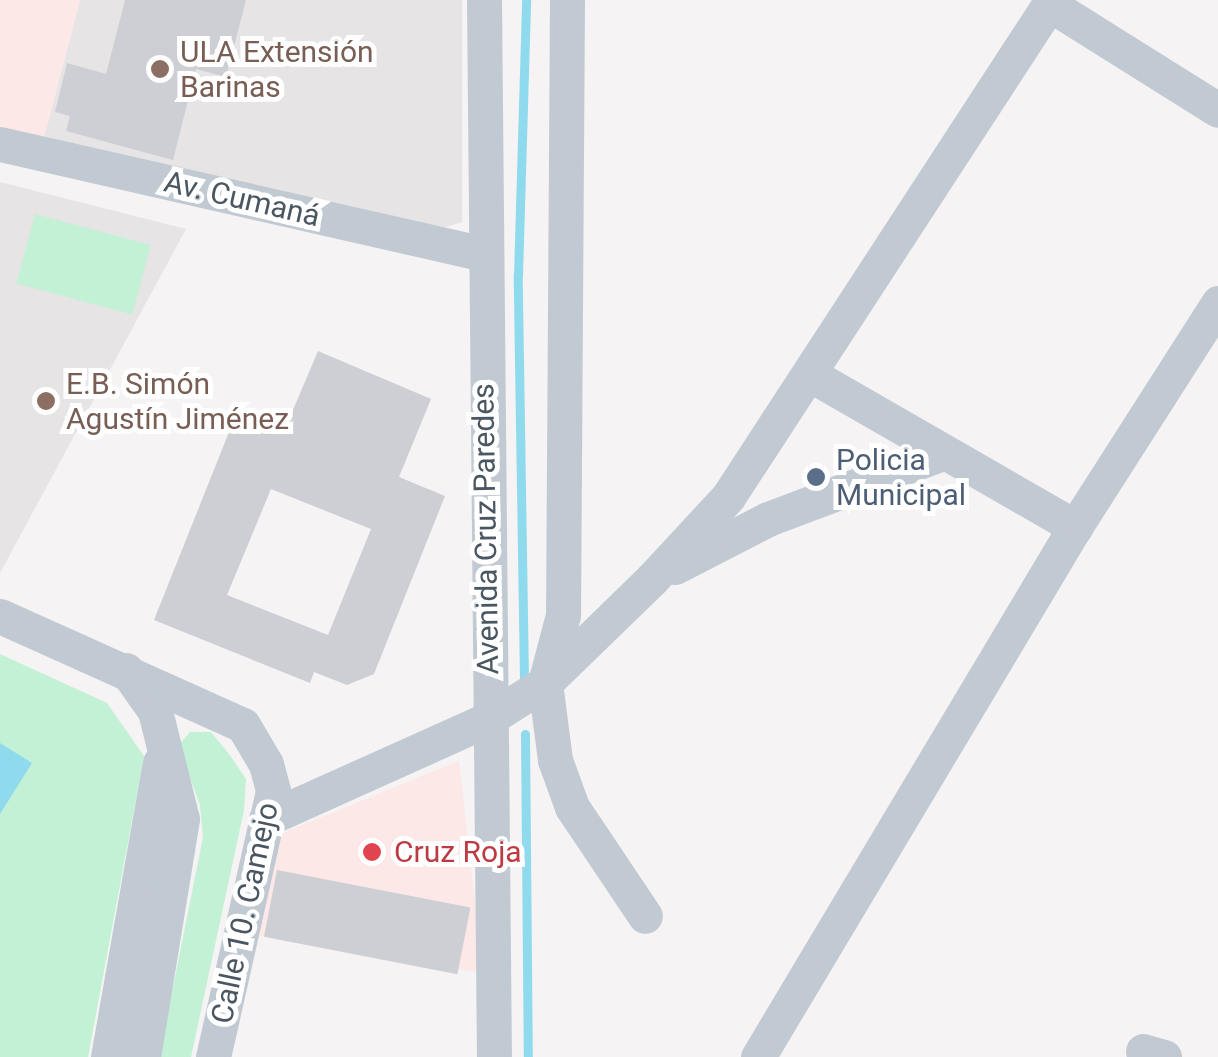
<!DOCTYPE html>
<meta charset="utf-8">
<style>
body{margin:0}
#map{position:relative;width:1218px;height:1057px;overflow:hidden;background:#f5f3f3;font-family:Roboto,sans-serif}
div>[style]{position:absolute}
.education>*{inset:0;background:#e6e4e5}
.medical>*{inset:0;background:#fce8e6}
.green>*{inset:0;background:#c3f1d5;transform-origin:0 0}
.water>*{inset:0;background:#90daee}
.stream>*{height:9px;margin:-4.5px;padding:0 4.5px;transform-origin:4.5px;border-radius:4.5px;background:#90daee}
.building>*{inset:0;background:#cdcfd5;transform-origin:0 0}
.minor>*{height:35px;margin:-17.5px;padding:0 17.5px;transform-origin:17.5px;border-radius:17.5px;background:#c1cad2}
.dots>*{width:28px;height:28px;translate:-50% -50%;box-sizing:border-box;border:5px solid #fff;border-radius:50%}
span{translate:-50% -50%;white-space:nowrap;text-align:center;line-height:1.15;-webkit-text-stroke:10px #fff;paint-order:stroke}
.education-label{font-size:30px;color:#785e54}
.left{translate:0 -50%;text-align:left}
.street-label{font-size:30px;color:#4a5661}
.service-label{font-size:30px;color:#4e5e75}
.health-label{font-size:30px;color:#be3a42}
</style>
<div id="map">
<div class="education">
<div style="clip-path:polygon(80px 0,462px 0,462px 222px,440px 229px,44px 138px)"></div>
<div style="clip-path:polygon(0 182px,186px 229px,0 573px)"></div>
</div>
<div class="medical">
<div style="clip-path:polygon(0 0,80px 0,44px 138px,0 127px)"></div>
<div style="clip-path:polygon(459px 761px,483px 973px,256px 935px,278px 835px)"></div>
</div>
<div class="green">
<div style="left:35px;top:214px;width:120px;height:72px;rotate:15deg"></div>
<div style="clip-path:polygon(0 654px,107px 703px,144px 756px,88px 1057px,0 1057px)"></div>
<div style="clip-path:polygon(190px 732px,211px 732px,229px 754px,246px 779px,244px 810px,191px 1057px,159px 1057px,203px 837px,200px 805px,178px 746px)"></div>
</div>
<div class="water">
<div style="clip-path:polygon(0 743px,32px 763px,0 814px)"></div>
</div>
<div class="stream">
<div style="left:524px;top:679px;width:404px;rotate:-90.9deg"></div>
<div style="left:518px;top:275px;width:275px;rotate:-88.3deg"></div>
<div style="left:525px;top:734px;width:323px;rotate:89.5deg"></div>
</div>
<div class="building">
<div style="clip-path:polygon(125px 0,246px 0,226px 77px,196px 69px,173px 160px,66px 131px,70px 116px,55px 112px,67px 63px,106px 74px)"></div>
<div style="clip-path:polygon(evenodd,318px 351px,431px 399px,399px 477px,445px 496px,374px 674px,347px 685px,314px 672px,310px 683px,154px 620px,237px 412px,284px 431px,318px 351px,271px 489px,371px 529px,328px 635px,227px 595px,271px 489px)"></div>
<div style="left:277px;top:870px;width:197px;height:68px;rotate:11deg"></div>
</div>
<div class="minor">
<div style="left:484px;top:0;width:1057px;rotate:89.46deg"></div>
<div style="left:567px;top:0;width:615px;rotate:90.37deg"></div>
<div style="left:563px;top:615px;width:70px;rotate:104.8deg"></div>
<div style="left:545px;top:683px;width:78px;rotate:82.6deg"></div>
<div style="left:555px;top:760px;width:50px;rotate:70.1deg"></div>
<div style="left:572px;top:807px;width:131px;rotate:56.2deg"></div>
<div style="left:1049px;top:4px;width:199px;rotate:32.1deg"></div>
<div style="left:0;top:144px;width:495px;rotate:12.8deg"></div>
<div style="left:811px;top:375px;width:305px;rotate:29.9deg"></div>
<div style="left:675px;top:567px;width:105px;rotate:-27.3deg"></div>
<div style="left:768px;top:519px;width:189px;rotate:-20.7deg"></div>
<div style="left:0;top:616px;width:266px;rotate:24.2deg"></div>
<div style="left:243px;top:725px;width:45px;rotate:59.5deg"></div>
<div style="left:266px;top:764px;width:28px;rotate:75deg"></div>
<div style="left:273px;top:791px;width:273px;rotate:102.7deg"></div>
<div style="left:126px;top:670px;width:50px;rotate:54.7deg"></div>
<div style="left:155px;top:711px;width:111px;rotate:76deg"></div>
<div style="left:182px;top:819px;width:241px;rotate:99.3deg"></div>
<div style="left:266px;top:819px;width:243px;rotate:-24.2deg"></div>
<div style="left:488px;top:719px;width:67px;rotate:-32.3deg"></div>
<div style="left:545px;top:683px;width:149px;rotate:-44.2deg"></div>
<div style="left:652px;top:579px;width:112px;rotate:-47.2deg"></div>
<div style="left:728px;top:497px;width:593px;rotate:-56.9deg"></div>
<div style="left:1143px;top:1051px;width:22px;rotate:16deg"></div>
<div style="left:108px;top:1057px;width:299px;rotate:-80deg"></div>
<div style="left:758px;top:1057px;width:618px;rotate:-59.12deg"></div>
<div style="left:1075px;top:527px;width:266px;rotate:-57.4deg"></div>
</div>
<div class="dots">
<div style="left:160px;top:69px;background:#8d6e63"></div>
<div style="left:46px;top:401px;background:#8d6e63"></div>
<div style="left:816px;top:477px;background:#5c6f8a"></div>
<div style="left:372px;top:852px;background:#e0444e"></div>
</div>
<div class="education-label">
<span class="left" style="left:180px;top:69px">ULA Extensión<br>Barinas</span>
<span class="left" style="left:66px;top:401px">E.B. Simón<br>Agustín Jiménez</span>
</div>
<div class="street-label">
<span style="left:242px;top:199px;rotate:13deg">Av. Cumaná</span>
<span style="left:486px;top:529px;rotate:-91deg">Avenida Cruz Paredes</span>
<span style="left:245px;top:913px;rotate:-78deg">Calle 10. Camejo</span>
</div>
<div class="service-label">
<span class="left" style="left:836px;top:477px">Policia<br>Municipal</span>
</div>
<div class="health-label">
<span class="left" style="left:394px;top:852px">Cruz Roja</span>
</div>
</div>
